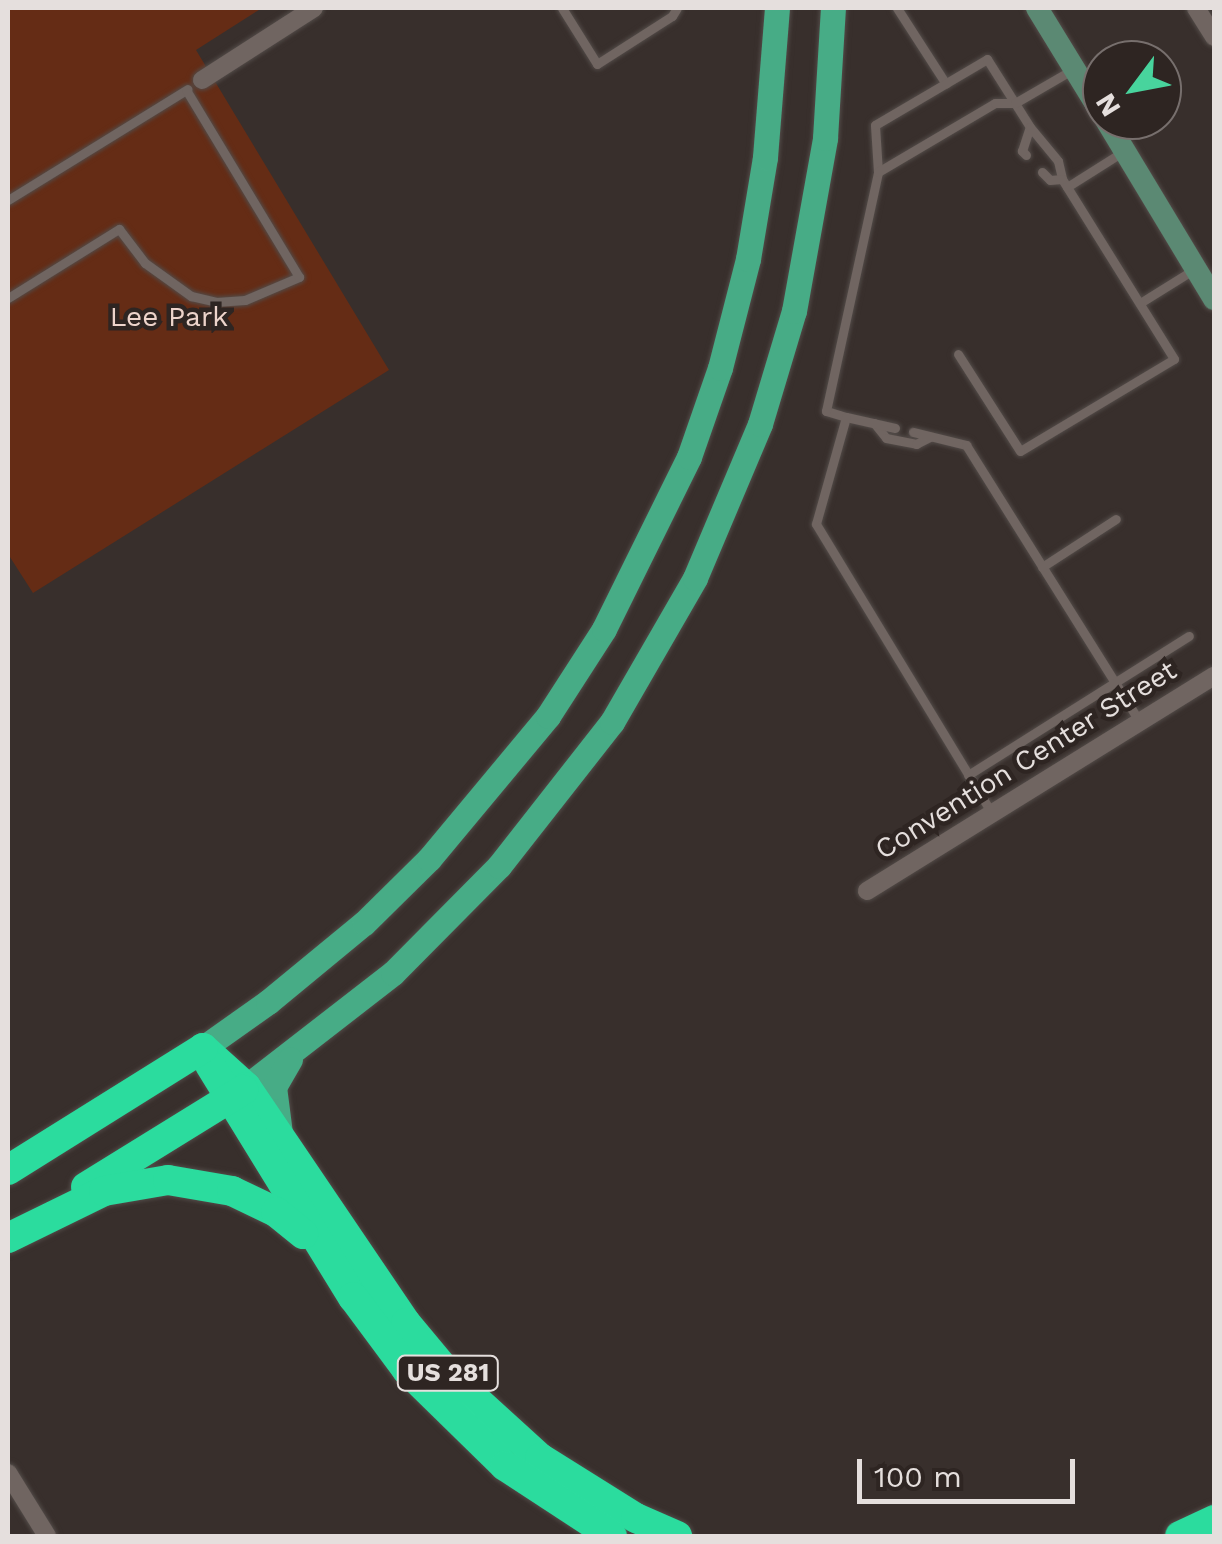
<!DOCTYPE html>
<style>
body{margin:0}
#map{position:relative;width:1222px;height:1544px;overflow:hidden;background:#382f2c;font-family:"Work Sans",sans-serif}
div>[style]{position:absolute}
.green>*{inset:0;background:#652c15}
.roads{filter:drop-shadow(0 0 2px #524b48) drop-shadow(0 0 2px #524b48)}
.lane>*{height:9px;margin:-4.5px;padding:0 4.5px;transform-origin:4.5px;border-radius:4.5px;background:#706561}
.street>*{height:18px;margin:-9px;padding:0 9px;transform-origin:9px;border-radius:9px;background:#706561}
.secondary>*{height:22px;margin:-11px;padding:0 11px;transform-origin:11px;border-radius:11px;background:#5b8973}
.primary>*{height:25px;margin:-12.5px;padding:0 12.5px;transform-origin:12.5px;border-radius:12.5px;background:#47ac86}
.highway>*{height:30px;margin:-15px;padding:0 15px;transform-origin:15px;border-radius:15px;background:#2bdc9e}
span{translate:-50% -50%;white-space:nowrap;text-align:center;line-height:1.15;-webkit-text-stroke:9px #2e2522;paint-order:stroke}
.shield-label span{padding:2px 8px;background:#2e2522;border:2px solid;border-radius:8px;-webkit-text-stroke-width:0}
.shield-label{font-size:25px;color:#e5dfdd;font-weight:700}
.park-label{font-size:28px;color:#edd4cb}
.street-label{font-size:28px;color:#e5dfdd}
.frame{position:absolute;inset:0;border:10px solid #e5dfdd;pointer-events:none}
.north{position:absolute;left:1082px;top:40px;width:100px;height:100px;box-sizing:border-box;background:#2e2522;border:2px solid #776f6d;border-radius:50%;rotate:238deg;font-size:28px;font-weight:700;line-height:40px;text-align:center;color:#e5dfdd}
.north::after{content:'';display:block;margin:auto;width:35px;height:45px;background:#48d49d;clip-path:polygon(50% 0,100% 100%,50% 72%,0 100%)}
.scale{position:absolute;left:857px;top:1459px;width:218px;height:45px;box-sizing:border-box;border:5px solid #e5dfdd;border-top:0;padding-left:12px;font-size:30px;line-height:35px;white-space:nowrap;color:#e5dfdd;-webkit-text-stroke:8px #2e2522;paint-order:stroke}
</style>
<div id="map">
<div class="green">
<div style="clip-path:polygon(8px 8px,262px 8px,196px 50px,389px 370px,33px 593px,8px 554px)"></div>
</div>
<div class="roads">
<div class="lane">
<div style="left:562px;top:8px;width:66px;rotate:58deg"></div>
<div style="left:597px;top:64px;width:89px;rotate:-32.6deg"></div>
<div style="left:672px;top:16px;width:9px;rotate:-58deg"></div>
<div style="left:897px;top:8px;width:90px;rotate:57.2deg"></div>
<div style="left:1026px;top:155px;width:6px;rotate:-135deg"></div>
<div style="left:1022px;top:151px;width:25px;rotate:-72deg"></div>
<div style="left:878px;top:172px;width:47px;rotate:-93.7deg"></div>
<div style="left:875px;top:125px;width:130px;rotate:-30.5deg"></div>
<div style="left:987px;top:59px;width:80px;rotate:57.7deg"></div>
<div style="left:1030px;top:127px;width:44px;rotate:50.5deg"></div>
<div style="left:1058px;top:161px;width:18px;rotate:77deg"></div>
<div style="left:1062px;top:179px;width:212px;rotate:58.1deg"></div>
<div style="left:1174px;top:359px;width:179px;rotate:149.1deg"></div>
<div style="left:1020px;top:451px;width:115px;rotate:-122.6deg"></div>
<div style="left:1042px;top:172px;width:11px;rotate:45deg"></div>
<div style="left:1050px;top:180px;width:12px;rotate:-5deg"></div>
<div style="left:1067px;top:187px;width:67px;rotate:-32.3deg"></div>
<div style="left:8px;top:200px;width:211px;rotate:-31.7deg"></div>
<div style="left:8px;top:298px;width:131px;rotate:-31.9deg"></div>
<div style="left:119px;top:229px;width:43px;rotate:52.6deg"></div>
<div style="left:145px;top:263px;width:57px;rotate:35.7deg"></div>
<div style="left:191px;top:296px;width:26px;rotate:13deg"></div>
<div style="left:216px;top:302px;width:29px;rotate:-4deg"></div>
<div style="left:245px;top:300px;width:59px;rotate:-23.1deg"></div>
<div style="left:299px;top:277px;width:218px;rotate:-121.1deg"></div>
<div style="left:1140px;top:303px;width:62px;rotate:-31.9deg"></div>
<div style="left:846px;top:417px;width:21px;rotate:-163deg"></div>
<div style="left:826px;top:411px;width:245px;rotate:-77.7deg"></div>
<div style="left:878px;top:172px;width:136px;rotate:-30.5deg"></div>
<div style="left:995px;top:103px;width:20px"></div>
<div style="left:1015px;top:103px;width:66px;rotate:-30.1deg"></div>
<div style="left:874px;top:423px;width:19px;rotate:51deg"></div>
<div style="left:886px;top:438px;width:31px;rotate:11deg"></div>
<div style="left:916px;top:444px;width:16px;rotate:-27deg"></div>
<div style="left:895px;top:428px;width:50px;rotate:-167.3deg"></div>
<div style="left:846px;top:417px;width:111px;rotate:105.7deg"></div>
<div style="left:816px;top:524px;width:339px;rotate:58.7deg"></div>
<div style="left:913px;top:432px;width:55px;rotate:13.8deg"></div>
<div style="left:966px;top:445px;width:327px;rotate:57.9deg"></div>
<div style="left:1042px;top:567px;width:88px;rotate:-33deg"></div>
<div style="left:968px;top:775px;width:261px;rotate:-32.2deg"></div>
</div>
<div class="street">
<div style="left:1196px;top:8px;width:34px;rotate:58deg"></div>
<div style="left:202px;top:80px;width:133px;rotate:-32.7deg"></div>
<div style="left:867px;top:891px;width:408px;rotate:-31.8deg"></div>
<div style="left:8px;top:1473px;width:74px;rotate:58.2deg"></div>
</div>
<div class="secondary">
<div style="left:1037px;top:8px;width:124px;rotate:58.5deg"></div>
<div style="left:1106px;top:120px;width:209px;rotate:58.9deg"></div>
</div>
<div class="primary">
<div style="left:203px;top:1048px;width:80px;rotate:-35.3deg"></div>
<div style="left:268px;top:1002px;width:124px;rotate:-39.5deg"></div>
<div style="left:364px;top:923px;width:91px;rotate:-44.6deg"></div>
<div style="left:429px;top:859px;width:186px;rotate:-50.2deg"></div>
<div style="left:548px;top:716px;width:103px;rotate:-57.2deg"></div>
<div style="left:604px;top:629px;width:192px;rotate:-63.7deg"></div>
<div style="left:689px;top:457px;width:94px;rotate:-70.8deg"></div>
<div style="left:720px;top:368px;width:113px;rotate:-75.6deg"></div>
<div style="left:748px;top:259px;width:103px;rotate:-80.5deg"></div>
<div style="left:765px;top:157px;width:149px;rotate:-85.4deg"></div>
<div style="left:246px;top:1087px;width:186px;rotate:-37.8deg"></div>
<div style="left:393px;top:973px;width:151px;rotate:-45.3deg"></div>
<div style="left:499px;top:866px;width:183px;rotate:-51.9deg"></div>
<div style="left:612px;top:722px;width:166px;rotate:-60deg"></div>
<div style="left:695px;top:578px;width:167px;rotate:-67.1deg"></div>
<div style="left:760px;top:424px;width:118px;rotate:-73.3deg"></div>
<div style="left:794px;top:311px;width:176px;rotate:-79.8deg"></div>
<div style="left:825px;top:138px;width:130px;rotate:-86.5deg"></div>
<div style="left:280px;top:1133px;width:46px;rotate:-97.4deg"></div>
<div style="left:274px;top:1087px;width:32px;rotate:-60deg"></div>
</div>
<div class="highway">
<div style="left:203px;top:1048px;width:58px;rotate:42.2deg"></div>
<div style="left:246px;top:1087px;width:285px;rotate:55.9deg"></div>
<div style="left:406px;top:1323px;width:70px;rotate:50.2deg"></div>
<div style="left:451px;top:1377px;width:120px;rotate:42.3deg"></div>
<div style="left:540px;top:1458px;width:113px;rotate:32deg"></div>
<div style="left:636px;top:1518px;width:45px;rotate:23.7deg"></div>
<div style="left:210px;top:1065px;width:273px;rotate:58.4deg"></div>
<div style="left:353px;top:1297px;width:91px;rotate:53.5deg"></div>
<div style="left:407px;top:1370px;width:137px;rotate:44.4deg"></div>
<div style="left:505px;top:1466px;width:128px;rotate:33.2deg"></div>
<div style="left:8px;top:1170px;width:230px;rotate:-32deg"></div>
<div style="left:86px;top:1187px;width:185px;rotate:-31.7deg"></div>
<div style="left:8px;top:1238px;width:107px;rotate:-26.1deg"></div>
<div style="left:104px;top:1191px;width:65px;rotate:-9.8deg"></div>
<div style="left:168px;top:1180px;width:65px;rotate:9.8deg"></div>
<div style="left:232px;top:1191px;width:49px;rotate:25.5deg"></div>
<div style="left:276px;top:1212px;width:35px;rotate:39deg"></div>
<div style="left:1180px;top:1536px;width:38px;rotate:-25deg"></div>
</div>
</div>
<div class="shield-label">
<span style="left:448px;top:1373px">US 281</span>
</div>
<div class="park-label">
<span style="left:169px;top:317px">Lee Park</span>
</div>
<div class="street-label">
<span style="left:1026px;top:760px;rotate:-32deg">Convention Center Street</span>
</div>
<div class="frame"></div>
<div class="north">N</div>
<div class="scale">100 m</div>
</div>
